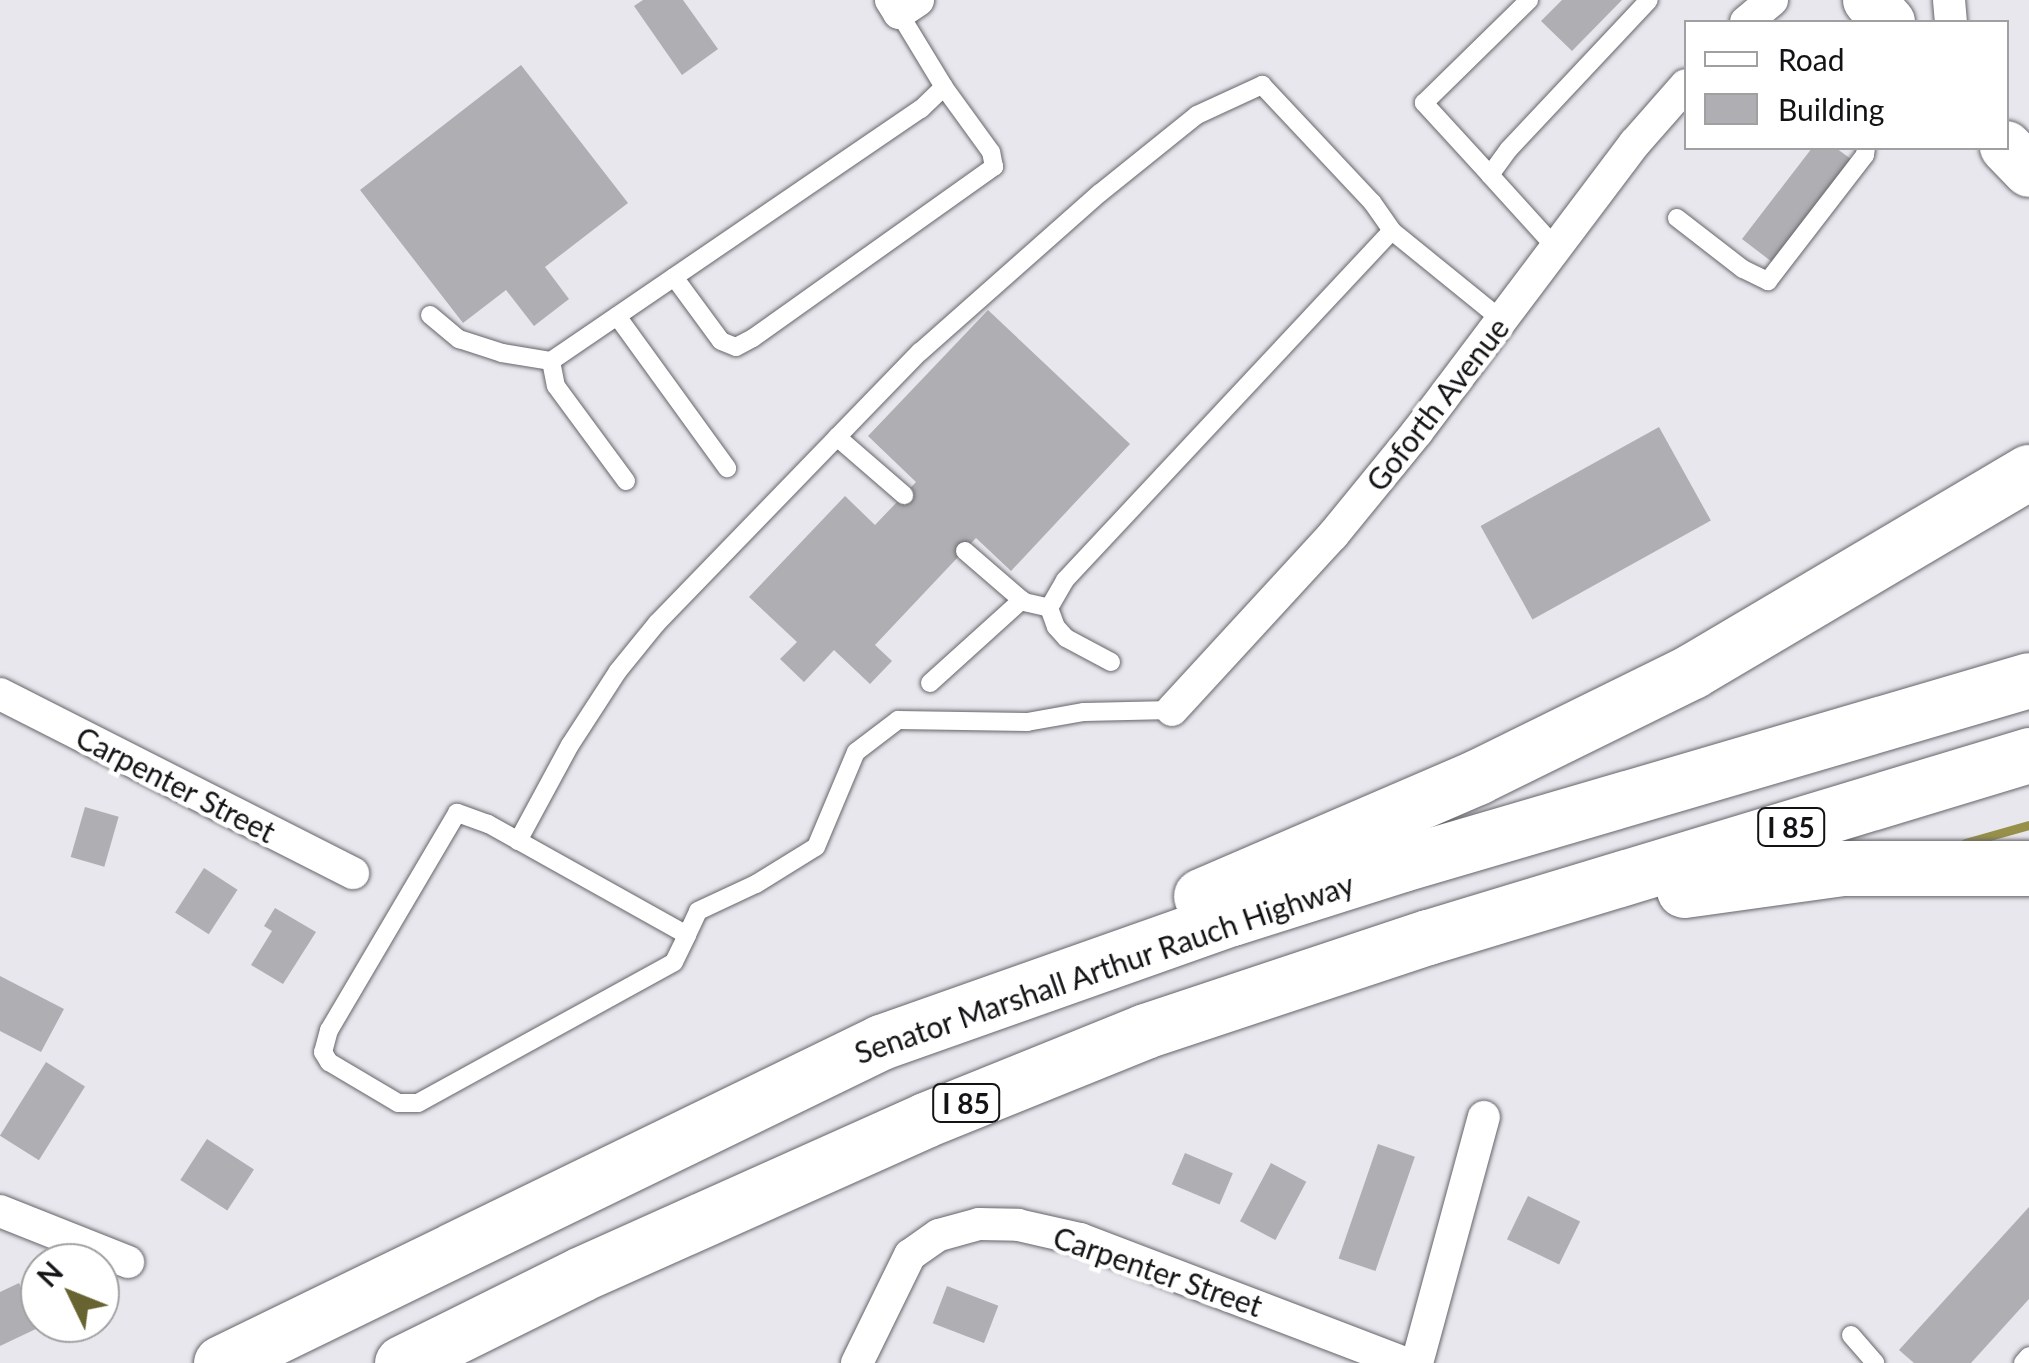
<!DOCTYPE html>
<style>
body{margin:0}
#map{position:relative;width:2029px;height:1363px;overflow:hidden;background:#e8e7ed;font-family:Lato,sans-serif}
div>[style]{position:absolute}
.stream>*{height:9px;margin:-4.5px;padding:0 4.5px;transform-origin:4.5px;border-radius:4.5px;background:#96904a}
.building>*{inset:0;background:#aeaeb3;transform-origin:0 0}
.roads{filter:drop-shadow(0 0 2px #66656a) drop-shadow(0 0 2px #66656a)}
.service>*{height:18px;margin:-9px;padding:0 9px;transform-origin:9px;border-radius:9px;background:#fff}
.minor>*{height:32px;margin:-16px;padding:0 16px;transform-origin:16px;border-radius:16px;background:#fff}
.primary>*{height:52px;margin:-26px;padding:0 26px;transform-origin:26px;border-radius:26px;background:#fff}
.motorway>*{height:55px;margin:-27.5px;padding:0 27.5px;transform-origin:27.5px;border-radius:27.5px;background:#fff}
span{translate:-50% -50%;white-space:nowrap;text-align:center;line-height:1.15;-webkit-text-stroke:9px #fff;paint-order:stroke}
.shield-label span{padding:2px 8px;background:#fff;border:2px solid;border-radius:8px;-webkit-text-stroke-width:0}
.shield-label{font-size:28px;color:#131214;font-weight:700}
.street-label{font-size:30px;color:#131214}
.legend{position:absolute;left:1684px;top:20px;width:325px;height:130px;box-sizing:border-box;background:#fff;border:2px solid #a1a0a1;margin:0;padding:12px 18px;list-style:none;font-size:30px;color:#131214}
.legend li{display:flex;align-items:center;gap:20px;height:50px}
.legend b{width:50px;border:2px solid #a1a0a1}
.north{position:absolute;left:20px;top:1243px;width:100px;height:100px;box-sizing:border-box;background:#fff;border:2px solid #a1a0a1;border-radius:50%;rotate:313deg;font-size:28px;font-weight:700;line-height:40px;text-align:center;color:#131214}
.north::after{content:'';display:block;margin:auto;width:35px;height:45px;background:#686431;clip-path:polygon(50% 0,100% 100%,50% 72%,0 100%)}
</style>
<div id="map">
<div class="stream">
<div style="left:1965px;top:843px;width:66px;rotate:-15.7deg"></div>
</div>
<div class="building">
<div style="clip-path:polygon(643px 0,683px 0,718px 49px,682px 75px,634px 6px)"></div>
<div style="clip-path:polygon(1562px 0,1622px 0,1572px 51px,1541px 21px)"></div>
<div style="clip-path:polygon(521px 65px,628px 203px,545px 267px,569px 299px,534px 326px,506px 290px,463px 323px,360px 190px)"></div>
<div style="clip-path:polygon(1812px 148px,1836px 148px,1855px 162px,1776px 265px,1742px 239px)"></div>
<div style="clip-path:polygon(988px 310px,1130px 444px,1011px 571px,976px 538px,875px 645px,892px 661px,870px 684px,834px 650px,804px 682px,780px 659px,797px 642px,749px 597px,845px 496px,875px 525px,916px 482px,868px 436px)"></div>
<div style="left:1659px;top:427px;width:107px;height:204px;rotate:61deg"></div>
<div style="left:85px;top:807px;width:35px;height:52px;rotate:16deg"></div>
<div style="left:204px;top:868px;width:40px;height:53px;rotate:33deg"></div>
<div style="clip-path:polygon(275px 908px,316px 932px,283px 984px,251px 965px,272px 931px,264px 926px)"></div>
<div style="clip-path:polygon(0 976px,64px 1009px,41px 1052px,0 1031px)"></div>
<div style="left:46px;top:1062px;width:46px;height:87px;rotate:32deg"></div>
<div style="left:207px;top:1139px;width:56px;height:49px;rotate:33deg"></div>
<div style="left:1378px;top:1144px;width:39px;height:121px;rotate:19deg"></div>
<div style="left:1185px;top:1153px;width:52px;height:34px;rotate:23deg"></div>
<div style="left:1271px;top:1163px;width:40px;height:66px;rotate:28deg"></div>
<div style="left:1528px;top:1196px;width:58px;height:48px;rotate:26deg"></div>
<div style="clip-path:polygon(2029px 1207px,2029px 1299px,1971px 1363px,1914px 1363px,1899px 1350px)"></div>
<div style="clip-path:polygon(19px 1283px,40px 1327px,0 1346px,0 1292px)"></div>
<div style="left:947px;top:1286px;width:55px;height:40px;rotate:21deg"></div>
</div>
<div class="roads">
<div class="service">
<div style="left:1490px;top:175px;width:98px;rotate:-132.5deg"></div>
<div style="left:1424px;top:103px;width:147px;rotate:-44.4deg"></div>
<div style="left:1677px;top:218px;width:83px;rotate:37.7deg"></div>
<div style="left:1743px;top:269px;width:28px;rotate:26deg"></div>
<div style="left:1768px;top:281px;width:159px;rotate:-52.4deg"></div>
<div style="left:1865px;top:155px;width:7px;rotate:-82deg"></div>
<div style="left:1557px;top:249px;width:100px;rotate:-132.2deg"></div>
<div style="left:1490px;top:175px;width:32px;rotate:-54deg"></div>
<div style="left:1509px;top:149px;width:204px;rotate:-46.8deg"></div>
<div style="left:674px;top:277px;width:79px;rotate:53.7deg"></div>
<div style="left:721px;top:341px;width:16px;rotate:22deg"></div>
<div style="left:736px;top:347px;width:19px;rotate:-28deg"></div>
<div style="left:753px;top:338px;width:296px;rotate:-35.4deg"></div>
<div style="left:994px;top:167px;width:15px;rotate:-101deg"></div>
<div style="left:991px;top:152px;width:80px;rotate:-125.9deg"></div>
<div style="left:430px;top:315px;width:38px;rotate:40deg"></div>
<div style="left:459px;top:339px;width:45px;rotate:18deg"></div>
<div style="left:502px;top:353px;width:50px;rotate:9.3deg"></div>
<div style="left:551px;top:361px;width:448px;rotate:-34.3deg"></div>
<div style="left:921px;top:109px;width:32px;rotate:-44deg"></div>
<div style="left:944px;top:87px;width:87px;rotate:-121.3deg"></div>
<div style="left:617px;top:316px;width:188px;rotate:54.1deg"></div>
<div style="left:551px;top:361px;width:25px;rotate:79deg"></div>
<div style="left:556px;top:386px;width:118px;rotate:53.6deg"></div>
<div style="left:837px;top:437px;width:89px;rotate:40.9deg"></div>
<div style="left:965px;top:551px;width:78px;rotate:40.8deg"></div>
<div style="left:1024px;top:602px;width:26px;rotate:13deg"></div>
<div style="left:1111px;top:662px;width:51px;rotate:-151.9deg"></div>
<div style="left:1066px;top:638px;width:15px;rotate:-132deg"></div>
<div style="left:1056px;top:627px;width:20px;rotate:-110deg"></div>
<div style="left:1049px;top:608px;width:32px;rotate:-60deg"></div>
<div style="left:1065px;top:580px;width:478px;rotate:-46.9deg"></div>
<div style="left:1392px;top:231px;width:143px;rotate:39deg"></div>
<div style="left:930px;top:683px;width:124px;rotate:-42.1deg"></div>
<div style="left:518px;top:841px;width:109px;rotate:-61.6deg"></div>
<div style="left:570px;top:745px;width:88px;rotate:-57deg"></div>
<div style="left:618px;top:671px;width:62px;rotate:-50.9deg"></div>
<div style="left:657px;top:623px;width:378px;rotate:-45.9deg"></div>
<div style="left:920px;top:352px;width:240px;rotate:-41.5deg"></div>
<div style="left:1100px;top:193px;width:124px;rotate:-38.8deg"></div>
<div style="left:1197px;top:115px;width:72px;rotate:-24.8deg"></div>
<div style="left:1262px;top:85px;width:161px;rotate:46.8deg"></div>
<div style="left:1372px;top:202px;width:35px;rotate:55deg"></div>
<div style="left:687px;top:935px;width:228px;rotate:-150.8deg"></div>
<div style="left:488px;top:824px;width:33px;rotate:-160deg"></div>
<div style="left:457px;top:813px;width:252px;rotate:120.5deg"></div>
<div style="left:329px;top:1030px;width:23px;rotate:105deg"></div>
<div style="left:323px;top:1052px;width:12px;rotate:59deg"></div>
<div style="left:329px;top:1062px;width:80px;rotate:30.7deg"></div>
<div style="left:398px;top:1103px;width:20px"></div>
<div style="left:418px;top:1103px;width:292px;rotate:-28.8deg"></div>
<div style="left:674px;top:962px;width:30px;rotate:-64deg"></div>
<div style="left:687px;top:935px;width:26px;rotate:-65deg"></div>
<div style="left:698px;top:911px;width:64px;rotate:-25deg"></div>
<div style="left:756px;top:884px;width:70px;rotate:-31.7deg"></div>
<div style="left:816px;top:847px;width:103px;rotate:-67.2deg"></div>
<div style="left:856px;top:752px;width:53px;rotate:-37.3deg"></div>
<div style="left:898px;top:720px;width:129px;rotate:0.9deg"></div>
<div style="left:1027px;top:722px;width:58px;rotate:-10deg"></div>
<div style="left:1084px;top:712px;width:88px;rotate:-1.3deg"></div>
<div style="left:1851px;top:1335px;width:37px;rotate:49deg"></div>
<div style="left:2023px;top:1363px;width:9px;rotate:-49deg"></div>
</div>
<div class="minor">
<div style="left:891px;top:0;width:15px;rotate:58deg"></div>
<div style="left:899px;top:13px;width:23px;rotate:-34deg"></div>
<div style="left:1949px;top:0;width:22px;rotate:85deg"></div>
<div style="left:1746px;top:22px;width:34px;rotate:-40deg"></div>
<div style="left:0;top:694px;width:396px;rotate:26.9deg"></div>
<div style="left:1172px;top:710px;width:238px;rotate:-47.4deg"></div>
<div style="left:1333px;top:535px;width:133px;rotate:-50.8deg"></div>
<div style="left:1417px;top:432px;width:362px;rotate:-53deg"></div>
<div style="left:1635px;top:143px;width:77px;rotate:-48.7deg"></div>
<div style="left:0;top:1211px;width:138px;rotate:21.7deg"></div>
<div style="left:857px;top:1363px;width:120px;rotate:-63.9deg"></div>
<div style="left:910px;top:1255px;width:35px;rotate:-35deg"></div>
<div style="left:939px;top:1235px;width:41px;rotate:-15.4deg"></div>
<div style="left:979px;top:1224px;width:39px;rotate:1deg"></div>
<div style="left:1018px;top:1225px;width:64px;rotate:12.7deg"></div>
<div style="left:1080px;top:1239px;width:348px;rotate:20.9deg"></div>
<div style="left:1417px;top:1363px;width:255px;rotate:-74.8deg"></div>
</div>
<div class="primary">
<div style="left:1869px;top:0;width:30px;rotate:48deg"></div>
<div style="left:2006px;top:147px;width:33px;rotate:46deg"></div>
</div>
<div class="motorway">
<div style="left:1684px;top:890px;width:160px;rotate:-7.9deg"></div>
<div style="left:1842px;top:868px;width:187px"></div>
<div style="left:1201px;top:896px;width:301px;rotate:-23.3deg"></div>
<div style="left:1477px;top:777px;width:240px;rotate:-26.2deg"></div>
<div style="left:1692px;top:671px;width:391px;rotate:-30.6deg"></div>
<div style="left:221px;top:1363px;width:734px;rotate:-25.94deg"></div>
<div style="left:881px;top:1042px;width:372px;rotate:-19.5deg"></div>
<div style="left:1232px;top:918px;width:178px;rotate:-17.6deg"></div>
<div style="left:1402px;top:864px;width:653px;rotate:-16.35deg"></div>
<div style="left:402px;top:1363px;width:200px;rotate:-26.4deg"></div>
<div style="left:581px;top:1274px;width:377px;rotate:-24.1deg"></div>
<div style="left:925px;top:1120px;width:237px;rotate:-22deg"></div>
<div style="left:1145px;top:1031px;width:298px;rotate:-18.4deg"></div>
<div style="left:1428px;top:937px;width:628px;rotate:-16.85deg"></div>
</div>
</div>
<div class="shield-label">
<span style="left:1791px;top:827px">I 85</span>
<span style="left:966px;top:1103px">I 85</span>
</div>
<div class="street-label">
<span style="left:1437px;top:404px;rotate:-52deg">Goforth Avenue</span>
<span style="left:176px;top:784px;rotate:27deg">Carpenter Street</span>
<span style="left:1104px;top:968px;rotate:-19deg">Senator Marshall Arthur Rauch Highway</span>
<span style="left:1158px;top:1271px;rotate:19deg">Carpenter Street</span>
</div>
<ul class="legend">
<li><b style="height:12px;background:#fff"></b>Road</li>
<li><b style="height:28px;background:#aeaeb3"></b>Building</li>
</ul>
<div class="north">N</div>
</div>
